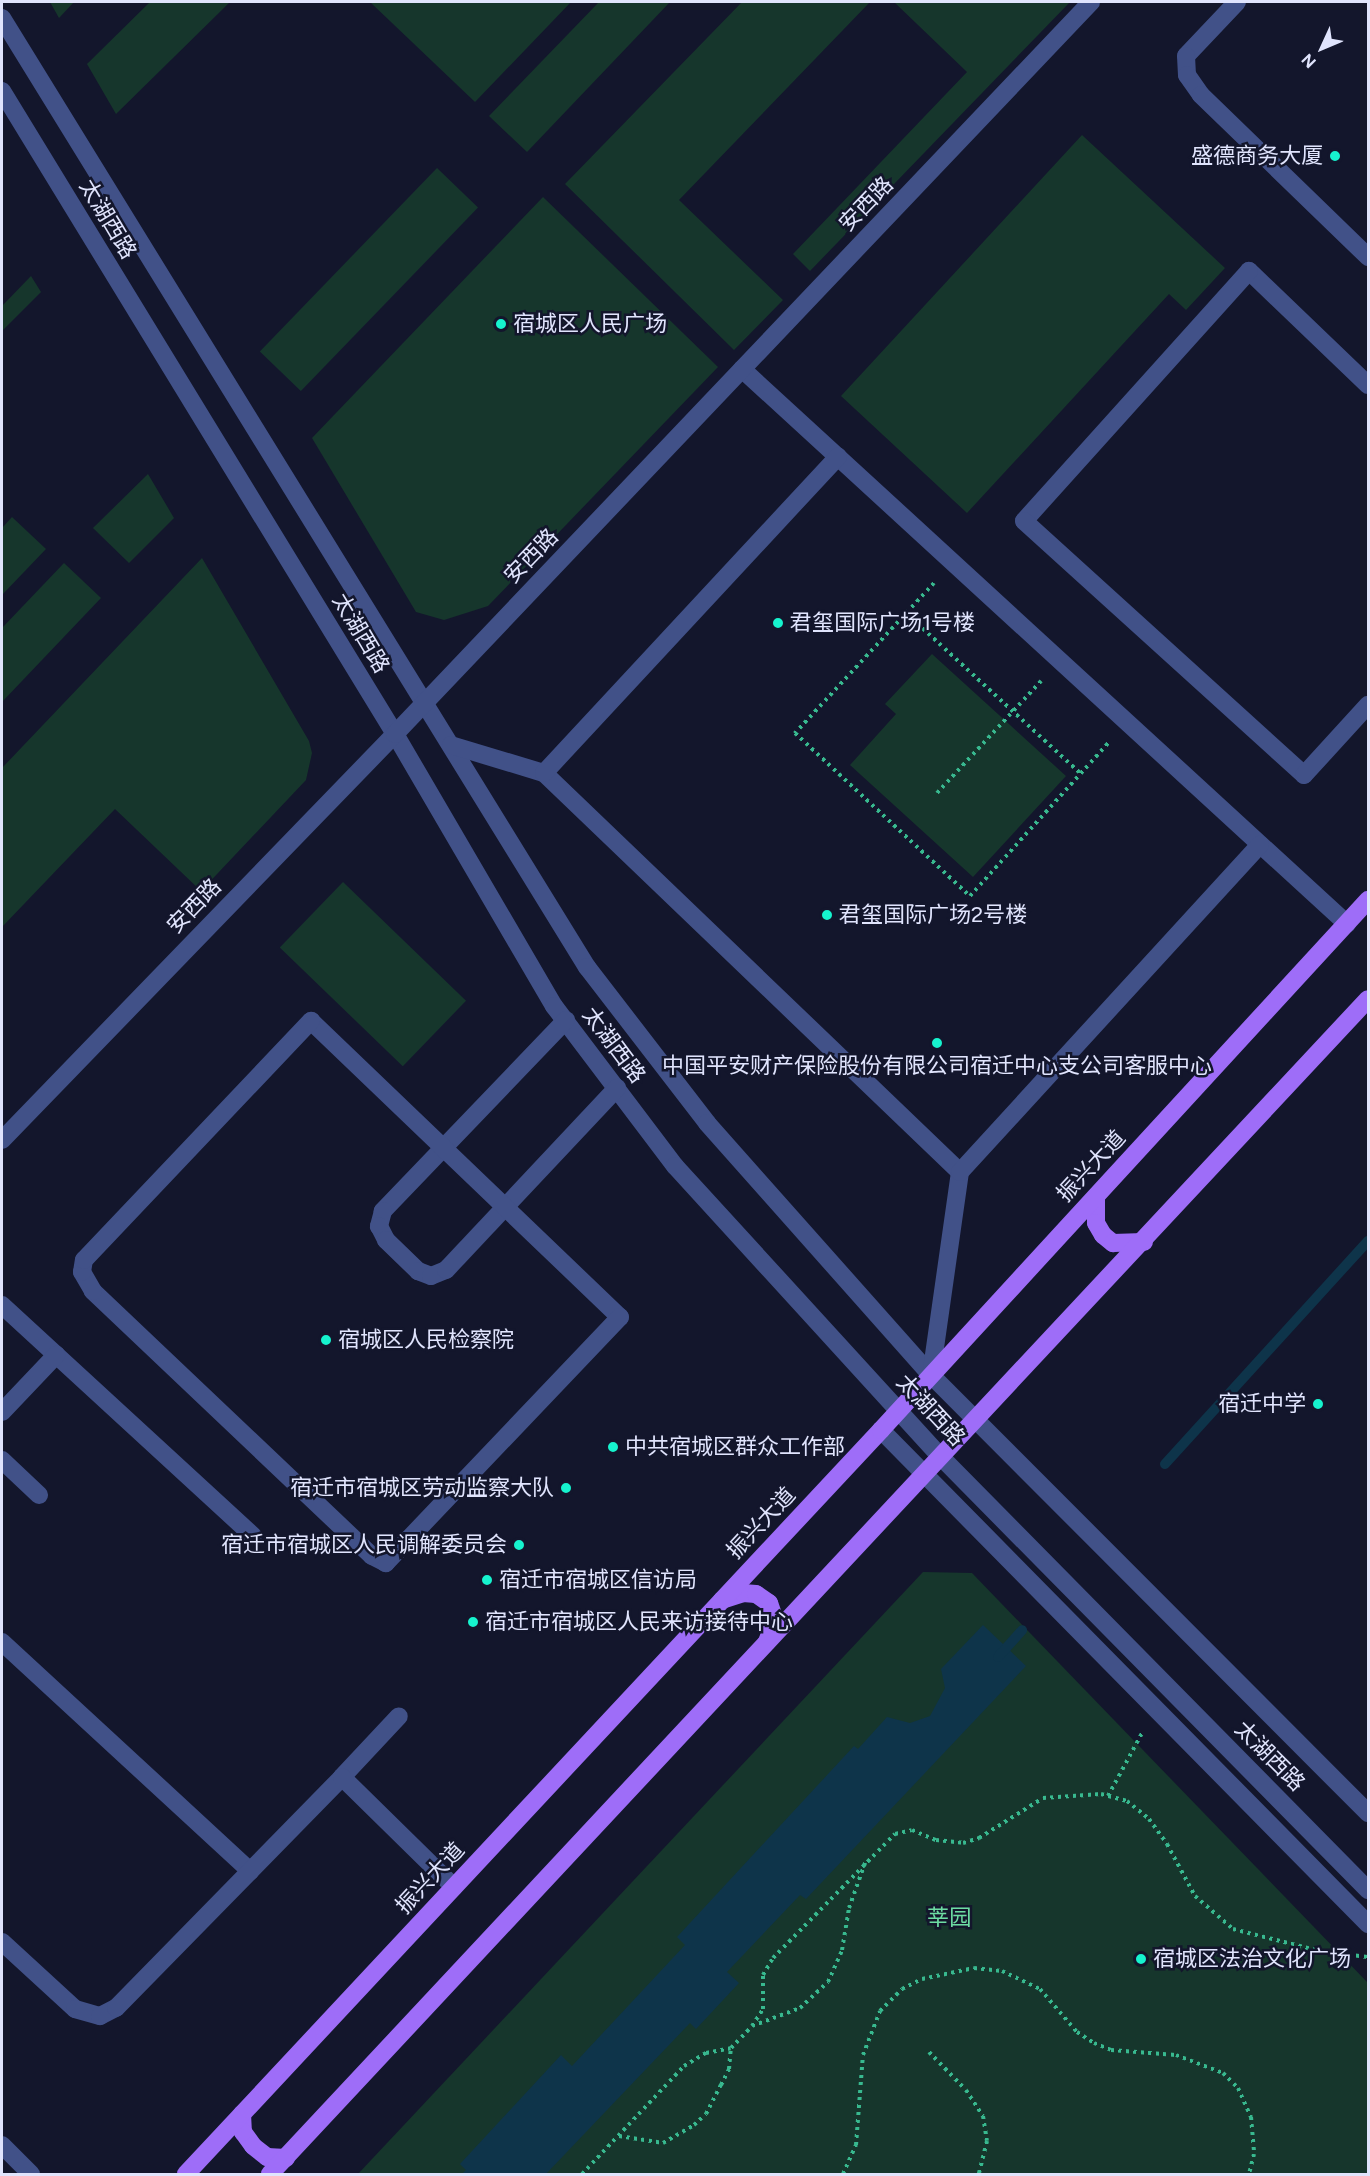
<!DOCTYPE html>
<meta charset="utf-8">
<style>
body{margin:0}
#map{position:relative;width:1370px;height:2176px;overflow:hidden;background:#13162c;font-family:Figtree,"Noto Sans SC",sans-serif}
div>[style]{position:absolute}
.green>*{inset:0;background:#16362c;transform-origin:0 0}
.water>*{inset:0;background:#0e344a}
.stream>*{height:10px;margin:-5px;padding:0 5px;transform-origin:5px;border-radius:5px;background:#0e344a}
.path>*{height:4px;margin-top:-2px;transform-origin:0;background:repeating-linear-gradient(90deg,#38b98f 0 3px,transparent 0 7.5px)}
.minor>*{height:18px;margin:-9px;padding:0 9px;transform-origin:9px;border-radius:9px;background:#415188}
.major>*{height:18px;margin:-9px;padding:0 9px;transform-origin:9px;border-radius:9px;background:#9e6df8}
.dots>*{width:16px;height:16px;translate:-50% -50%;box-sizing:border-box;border:3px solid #13162c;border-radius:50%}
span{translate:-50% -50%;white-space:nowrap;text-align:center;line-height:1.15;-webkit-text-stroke:5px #13162c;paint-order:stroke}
.poi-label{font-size:22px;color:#e0e4fd}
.right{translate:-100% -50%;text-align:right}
.left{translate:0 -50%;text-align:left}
.street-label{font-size:22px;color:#e0e4fd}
.park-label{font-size:22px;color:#6ddca3}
.frame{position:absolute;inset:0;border:3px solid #e0e4fd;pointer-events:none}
.north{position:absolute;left:1292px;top:18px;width:60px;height:60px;-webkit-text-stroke:4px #13162c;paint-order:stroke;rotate:226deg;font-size:16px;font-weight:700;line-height:24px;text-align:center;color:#e0e4fd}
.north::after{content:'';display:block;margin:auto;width:21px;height:27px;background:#e0e4fd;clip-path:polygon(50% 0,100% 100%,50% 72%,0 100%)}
</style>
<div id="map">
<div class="green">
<div style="clip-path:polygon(50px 2px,74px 2px,59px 18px)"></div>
<div style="clip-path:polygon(150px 2px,230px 2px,116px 114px,87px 64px)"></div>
<div style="clip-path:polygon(370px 2px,571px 2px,475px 102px)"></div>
<div style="clip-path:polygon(599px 2px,670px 2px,527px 152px,489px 116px)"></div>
<div style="clip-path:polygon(742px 2px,870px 2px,679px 200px,783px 300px,734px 350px,565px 184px)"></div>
<div style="clip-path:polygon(894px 2px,1070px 2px,810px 271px,793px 254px,967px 72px)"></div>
<div style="clip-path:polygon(1082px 135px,1225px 268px,1186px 310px,1169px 294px,967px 513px,841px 396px)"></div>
<div style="left:437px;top:168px;width:57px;height:255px;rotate:44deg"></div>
<div style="clip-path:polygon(543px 197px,718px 367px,488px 606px,444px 620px,416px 612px,312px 438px)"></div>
<div style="clip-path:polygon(31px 276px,41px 292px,2px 331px,2px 306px)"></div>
<div style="clip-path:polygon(148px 474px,174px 518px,129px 563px,93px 528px)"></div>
<div style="clip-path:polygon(12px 517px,46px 549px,2px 595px,2px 528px)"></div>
<div style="clip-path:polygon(202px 558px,309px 741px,312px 753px,306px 780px,201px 891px,115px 809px,2px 927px,2px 768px)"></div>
<div style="clip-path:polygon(64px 563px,101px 598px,2px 702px,2px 628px)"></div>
<div style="clip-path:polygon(932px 654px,1066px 776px,973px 877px,850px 765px,896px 714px,885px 704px)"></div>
<div style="left:343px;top:882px;width:171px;height:91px;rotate:44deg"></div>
<div style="clip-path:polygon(923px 1572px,972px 1573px,1368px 1983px,1368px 2174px,358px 2174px)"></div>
</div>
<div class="water">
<div style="clip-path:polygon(983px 1625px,1026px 1666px,806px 1899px,800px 1895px,727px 1972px,739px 1983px,696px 2029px,690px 2023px,546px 2174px,462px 2174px,466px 2170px,460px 2164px,561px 2055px,572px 2066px,685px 1945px,677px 1937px,854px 1746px,858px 1749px,887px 1717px,910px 1723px,930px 1716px,945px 1688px,941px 1669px)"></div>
</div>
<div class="stream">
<div style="left:1165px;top:1464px;width:302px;rotate:-47.7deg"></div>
<div style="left:998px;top:1657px;width:36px;rotate:-48deg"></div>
</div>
<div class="path">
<div style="left:934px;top:583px;width:205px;rotate:132.8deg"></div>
<div style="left:795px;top:733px;width:239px;rotate:43deg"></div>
<div style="left:970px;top:896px;width:209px;rotate:-47.9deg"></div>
<div style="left:906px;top:613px;width:238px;rotate:42.6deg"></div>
<div style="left:937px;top:793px;width:153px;rotate:-47.1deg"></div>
<div style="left:1108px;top:1796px;width:72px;rotate:-61.6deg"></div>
<div style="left:752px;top:2026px;width:51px;rotate:-20.6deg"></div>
<div style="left:800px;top:2008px;width:38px;rotate:-43deg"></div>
<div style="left:828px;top:1982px;width:35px;rotate:-66deg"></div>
<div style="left:842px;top:1950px;width:43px;rotate:-80.5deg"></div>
<div style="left:849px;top:1908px;width:48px;rotate:-70.4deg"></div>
<div style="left:929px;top:2052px;width:53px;rotate:45.8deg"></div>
<div style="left:966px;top:2090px;width:31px;rotate:57deg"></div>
<div style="left:983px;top:2116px;width:25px;rotate:81deg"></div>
<div style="left:987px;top:2141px;width:34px;rotate:104deg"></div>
<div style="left:619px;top:2136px;width:45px;rotate:9deg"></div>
<div style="left:663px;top:2143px;width:36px;rotate:-30deg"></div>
<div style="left:694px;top:2125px;width:16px;rotate:-43deg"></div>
<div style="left:706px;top:2114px;width:33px;rotate:-63deg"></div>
<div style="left:721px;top:2085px;width:18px;rotate:-63deg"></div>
<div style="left:729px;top:2069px;width:21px;rotate:-85deg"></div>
<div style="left:582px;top:2174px;width:149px;rotate:-46.6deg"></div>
<div style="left:684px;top:2066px;width:26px;rotate:-31deg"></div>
<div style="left:706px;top:2053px;width:25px;rotate:-11deg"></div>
<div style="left:731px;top:2048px;width:30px;rotate:-46deg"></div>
<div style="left:752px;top:2026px;width:20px;rotate:-57deg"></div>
<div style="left:763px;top:2009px;width:34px;rotate:-90deg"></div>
<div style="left:763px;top:1975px;width:20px;rotate:-60deg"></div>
<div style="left:773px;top:1958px;width:174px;rotate:-45.5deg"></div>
<div style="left:895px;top:1834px;width:17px;rotate:-13deg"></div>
<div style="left:912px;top:1830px;width:26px;rotate:23deg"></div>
<div style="left:936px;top:1840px;width:27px;rotate:6deg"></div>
<div style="left:963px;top:1843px;width:17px;rotate:-17deg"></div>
<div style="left:979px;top:1838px;width:75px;rotate:-32deg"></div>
<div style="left:1043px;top:1798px;width:58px;rotate:-3.9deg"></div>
<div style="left:1101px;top:1794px;width:27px;rotate:15deg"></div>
<div style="left:1127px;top:1801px;width:28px;rotate:39deg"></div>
<div style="left:1149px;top:1819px;width:31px;rotate:54deg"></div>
<div style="left:1167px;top:1844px;width:59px;rotate:61.7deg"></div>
<div style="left:1195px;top:1896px;width:50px;rotate:41deg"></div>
<div style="left:1233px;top:1929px;width:89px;rotate:14.3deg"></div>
<div style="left:1319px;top:1951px;width:49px;rotate:7deg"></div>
<div style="left:843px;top:2174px;width:32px;rotate:-66deg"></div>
<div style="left:856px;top:2145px;width:90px;rotate:-85.6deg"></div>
<div style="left:863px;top:2055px;width:47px;rotate:-68.9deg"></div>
<div style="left:880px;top:2011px;width:31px;rotate:-45deg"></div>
<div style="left:902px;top:1989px;width:22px;rotate:-27deg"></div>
<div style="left:922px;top:1979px;width:53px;rotate:-11.9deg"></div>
<div style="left:974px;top:1968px;width:28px;rotate:6deg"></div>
<div style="left:1002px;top:1971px;width:42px;rotate:25.3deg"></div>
<div style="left:1040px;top:1989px;width:57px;rotate:49.3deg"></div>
<div style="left:1077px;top:2032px;width:20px;rotate:33deg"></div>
<div style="left:1094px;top:2043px;width:18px;rotate:22deg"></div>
<div style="left:1111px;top:2050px;width:65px;rotate:4.4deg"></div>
<div style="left:1176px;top:2055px;width:50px;rotate:21deg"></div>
<div style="left:1223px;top:2073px;width:21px;rotate:45deg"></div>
<div style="left:1238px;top:2088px;width:32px;rotate:66deg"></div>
<div style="left:1251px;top:2117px;width:37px;rotate:85deg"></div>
<div style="left:1254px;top:2154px;width:21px;rotate:104deg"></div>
</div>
<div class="minor">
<div style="left:1237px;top:2px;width:74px;rotate:133.4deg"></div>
<div style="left:1186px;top:56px;width:19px;rotate:87deg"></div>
<div style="left:1187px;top:75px;width:24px;rotate:55deg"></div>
<div style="left:1201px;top:95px;width:233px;rotate:44.1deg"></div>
<div style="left:2px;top:18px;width:1115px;rotate:58.35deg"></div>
<div style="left:587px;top:967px;width:197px;rotate:52.4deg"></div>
<div style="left:707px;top:1123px;width:337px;rotate:48.4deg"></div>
<div style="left:931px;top:1375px;width:619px;rotate:45.07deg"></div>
<div style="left:2px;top:91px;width:754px;rotate:58.57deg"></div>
<div style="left:395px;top:734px;width:315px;rotate:59.7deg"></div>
<div style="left:554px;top:1006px;width:201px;rotate:52.9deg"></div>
<div style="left:675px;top:1166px;width:396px;rotate:47.6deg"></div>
<div style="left:942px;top:1458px;width:607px;rotate:45.4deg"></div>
<div style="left:742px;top:369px;width:821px;rotate:42.53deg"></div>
<div style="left:1368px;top:385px;width:165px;rotate:-136.2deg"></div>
<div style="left:1249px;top:271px;width:336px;rotate:132deg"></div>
<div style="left:1024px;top:521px;width:378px;rotate:42.2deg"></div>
<div style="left:1304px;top:775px;width:95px;rotate:-47.6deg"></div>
<div style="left:451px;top:745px;width:97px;rotate:16.8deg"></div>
<div style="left:544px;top:773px;width:576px;rotate:43.81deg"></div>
<div style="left:960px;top:1172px;width:205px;rotate:98.1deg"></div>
<div style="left:544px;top:773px;width:432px;rotate:-47.1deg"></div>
<div style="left:566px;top:1020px;width:265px;rotate:133.8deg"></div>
<div style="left:383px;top:1211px;width:16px;rotate:105deg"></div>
<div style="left:379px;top:1226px;width:16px;rotate:63deg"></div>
<div style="left:386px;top:1240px;width:45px;rotate:44.1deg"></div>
<div style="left:418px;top:1271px;width:14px;rotate:21deg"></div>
<div style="left:431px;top:1276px;width:16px;rotate:-22deg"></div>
<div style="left:446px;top:1270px;width:250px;rotate:-46.8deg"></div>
<div style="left:311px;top:1021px;width:428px;rotate:43.8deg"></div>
<div style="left:620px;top:1317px;width:340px;rotate:133.6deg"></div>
<div style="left:386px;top:1563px;width:16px;rotate:-153deg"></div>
<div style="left:372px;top:1556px;width:385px;rotate:-136.5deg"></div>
<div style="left:93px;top:1291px;width:22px;rotate:-120deg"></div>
<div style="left:82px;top:1272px;width:12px;rotate:-81deg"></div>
<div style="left:84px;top:1260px;width:330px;rotate:-46.5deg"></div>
<div style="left:2px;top:1140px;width:565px;rotate:-45.93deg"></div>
<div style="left:395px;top:734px;width:1010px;rotate:-46.44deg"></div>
<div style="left:960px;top:1172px;width:444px;rotate:-47.5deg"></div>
<div style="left:2px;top:1305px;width:341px;rotate:42.6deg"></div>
<div style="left:2px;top:1412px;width:79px;rotate:-46.5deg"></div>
<div style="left:881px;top:1430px;width:694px;rotate:45.41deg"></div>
<div style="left:2px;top:1460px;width:51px;rotate:43.4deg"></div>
<div style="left:2px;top:1642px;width:338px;rotate:42.7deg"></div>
<div style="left:342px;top:1777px;width:83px;rotate:-46.9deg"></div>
<div style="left:2px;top:1942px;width:99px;rotate:42.5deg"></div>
<div style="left:75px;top:2009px;width:26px;rotate:16deg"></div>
<div style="left:100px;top:2016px;width:18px;rotate:-27deg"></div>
<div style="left:116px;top:2008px;width:323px;rotate:-45.6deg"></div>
<div style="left:342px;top:1777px;width:157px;rotate:44.5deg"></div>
<div style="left:2px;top:2145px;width:41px;rotate:45deg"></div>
</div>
<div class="major">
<div style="left:1096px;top:1197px;width:26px;rotate:90deg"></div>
<div style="left:1096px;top:1223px;width:14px;rotate:60deg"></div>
<div style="left:1103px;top:1235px;width:13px;rotate:39deg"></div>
<div style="left:1113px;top:1243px;width:31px;rotate:-2deg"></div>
<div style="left:722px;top:1600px;width:22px;rotate:-18deg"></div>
<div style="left:743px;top:1593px;width:13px;rotate:4deg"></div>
<div style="left:756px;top:1594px;width:16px;rotate:35deg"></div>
<div style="left:769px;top:1603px;width:18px;rotate:71deg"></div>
<div style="left:775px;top:1620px;width:23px;rotate:110deg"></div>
<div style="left:242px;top:2114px;width:18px;rotate:87deg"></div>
<div style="left:243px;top:2132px;width:17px;rotate:54deg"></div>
<div style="left:253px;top:2146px;width:18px;rotate:38deg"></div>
<div style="left:267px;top:2157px;width:19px;rotate:3deg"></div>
<div style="left:186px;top:2174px;width:1018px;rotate:-46.95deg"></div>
<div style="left:881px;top:1430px;width:720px;rotate:-47.42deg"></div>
<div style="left:270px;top:2174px;width:1608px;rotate:-46.94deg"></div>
</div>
<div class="dots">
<div style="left:1335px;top:156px;background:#16f3ce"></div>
<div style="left:501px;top:324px;background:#16f3ce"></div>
<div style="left:778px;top:623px;background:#16f3ce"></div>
<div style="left:827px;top:915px;background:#16f3ce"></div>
<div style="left:937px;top:1043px;background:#16f3ce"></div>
<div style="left:326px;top:1340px;background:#16f3ce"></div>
<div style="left:1318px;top:1404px;background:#16f3ce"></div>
<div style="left:613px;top:1447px;background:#16f3ce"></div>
<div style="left:566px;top:1488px;background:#16f3ce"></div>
<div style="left:519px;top:1545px;background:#16f3ce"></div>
<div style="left:487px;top:1580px;background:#16f3ce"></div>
<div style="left:473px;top:1622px;background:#16f3ce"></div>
<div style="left:1141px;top:1959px;background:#16f3ce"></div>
</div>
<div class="poi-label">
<span class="right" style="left:1323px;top:156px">盛德商务大厦</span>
<span class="left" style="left:513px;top:324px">宿城区人民广场</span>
<span class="left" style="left:790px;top:623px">君玺国际广场1号楼</span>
<span class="left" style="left:839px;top:915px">君玺国际广场2号楼</span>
<span style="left:937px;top:1066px">中国平安财产保险股份有限公司宿迁中心支公司客服中心</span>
<span class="left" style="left:338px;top:1340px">宿城区人民检察院</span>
<span class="right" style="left:1306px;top:1404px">宿迁中学</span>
<span class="left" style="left:625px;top:1447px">中共宿城区群众工作部</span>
<span class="right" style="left:554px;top:1488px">宿迁市宿城区劳动监察大队</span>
<span class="right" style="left:507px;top:1545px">宿迁市宿城区人民调解委员会</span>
<span class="left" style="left:499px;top:1580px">宿迁市宿城区信访局</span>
<span class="left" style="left:485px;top:1622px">宿迁市宿城区人民来访接待中心</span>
<span class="left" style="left:1153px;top:1959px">宿城区法治文化广场</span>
</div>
<div class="street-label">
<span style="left:866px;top:204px;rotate:-46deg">安西路</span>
<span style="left:108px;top:219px;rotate:59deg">太湖西路</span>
<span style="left:531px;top:556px;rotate:-46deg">安西路</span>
<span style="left:361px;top:633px;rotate:59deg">太湖西路</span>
<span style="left:194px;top:906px;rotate:-46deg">安西路</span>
<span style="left:614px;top:1045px;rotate:53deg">太湖西路</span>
<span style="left:1091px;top:1166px;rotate:-47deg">振兴大道</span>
<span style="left:931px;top:1410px;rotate:47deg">太湖西路</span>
<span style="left:761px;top:1523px;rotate:-47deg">振兴大道</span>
<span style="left:1270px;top:1756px;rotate:45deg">太湖西路</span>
<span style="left:430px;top:1878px;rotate:-47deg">振兴大道</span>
</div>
<div class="park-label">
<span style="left:949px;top:1918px">莘园</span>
</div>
<div class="frame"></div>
<div class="north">N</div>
</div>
